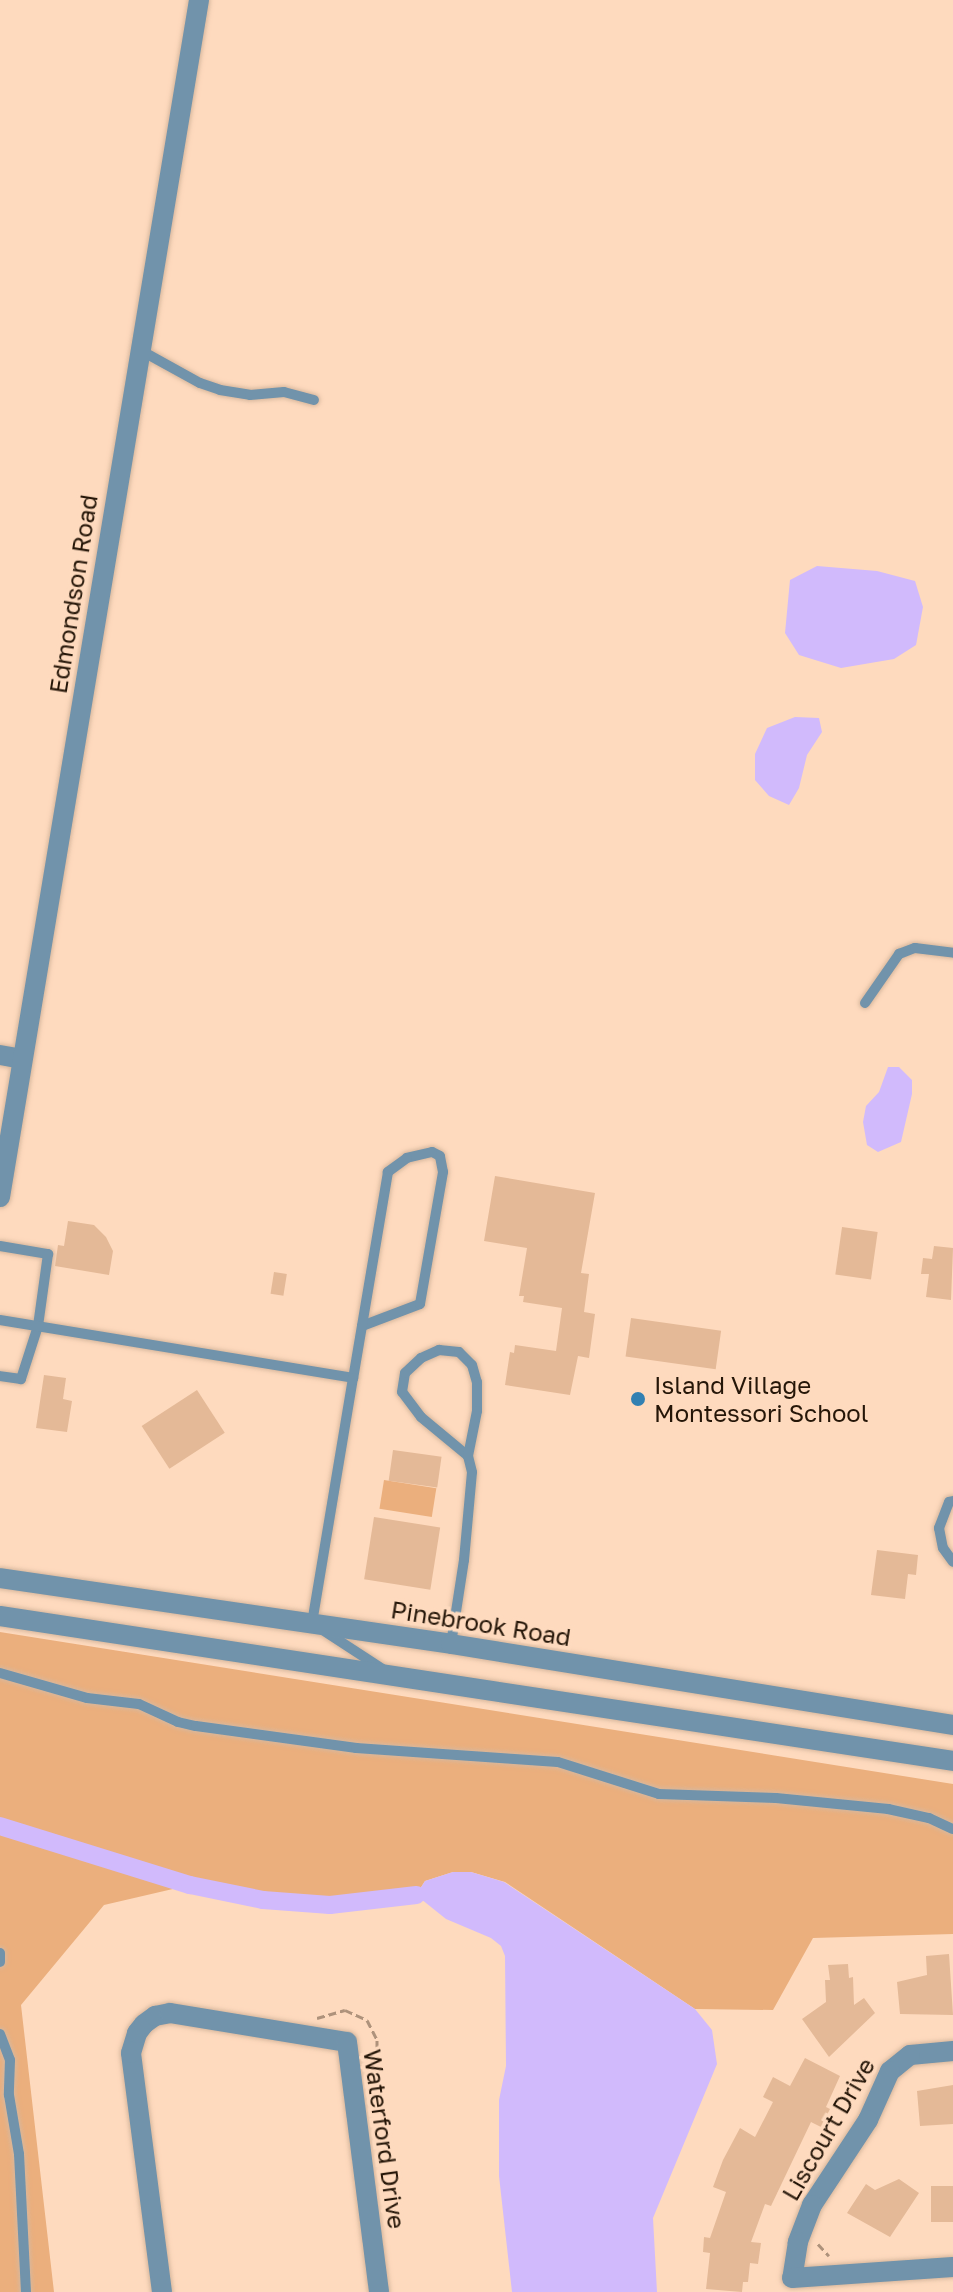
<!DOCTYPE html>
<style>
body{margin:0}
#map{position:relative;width:953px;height:2292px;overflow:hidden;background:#fedabe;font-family:"Golos Text",sans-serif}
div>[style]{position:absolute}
.green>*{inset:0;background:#ebaf7d;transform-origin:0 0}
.water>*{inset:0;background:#d1bafc}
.canal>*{height:18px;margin:-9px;padding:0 9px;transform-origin:9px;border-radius:9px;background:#d1bafc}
.building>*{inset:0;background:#e4b997;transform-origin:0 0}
.path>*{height:3px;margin-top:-1.5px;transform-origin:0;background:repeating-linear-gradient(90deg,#ae927b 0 8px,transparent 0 12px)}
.roads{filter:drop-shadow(0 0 2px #d7b79d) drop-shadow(0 0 2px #d7b79d)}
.service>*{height:10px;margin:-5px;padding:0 5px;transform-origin:5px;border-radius:5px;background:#7193ab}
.minor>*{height:20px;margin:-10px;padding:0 10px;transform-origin:10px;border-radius:10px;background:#7193ab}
.tertiary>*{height:20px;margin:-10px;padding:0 10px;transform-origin:10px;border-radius:10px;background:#7193ab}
.dots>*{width:22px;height:22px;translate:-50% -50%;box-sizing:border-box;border:4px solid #fedabe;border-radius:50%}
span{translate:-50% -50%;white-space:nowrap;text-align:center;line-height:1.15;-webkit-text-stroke:7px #fedabe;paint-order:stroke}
.street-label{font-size:24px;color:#251608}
.poi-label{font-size:24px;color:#251608}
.left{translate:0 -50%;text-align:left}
</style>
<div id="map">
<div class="green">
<div style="left:384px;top:1480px;width:53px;height:29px;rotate:9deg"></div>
<div style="clip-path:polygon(0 1632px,953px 1784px,953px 1934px,813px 1938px,773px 2010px,695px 2009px,505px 1882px,471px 1872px,453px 1872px,425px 1881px,416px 1895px,330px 1905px,263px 1900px,190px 1885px,104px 1905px,21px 2005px,54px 2292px,0 2292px)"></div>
</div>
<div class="water">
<div style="clip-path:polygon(817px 566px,877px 571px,915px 581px,923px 607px,916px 645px,894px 659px,841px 668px,799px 655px,785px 633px,790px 580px)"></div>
<div style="clip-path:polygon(795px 717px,819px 718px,822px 732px,807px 755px,799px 788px,789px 805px,769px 796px,755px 780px,755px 754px,767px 728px)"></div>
<div style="clip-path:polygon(888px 1067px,899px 1067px,912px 1080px,912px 1094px,901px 1142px,878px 1152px,867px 1145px,863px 1122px,866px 1106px,879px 1092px)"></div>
<div style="clip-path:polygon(453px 1872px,471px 1872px,504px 1882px,695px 2009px,712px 2030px,717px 2064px,653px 2218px,657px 2292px,512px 2292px,499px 2176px,499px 2100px,506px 2066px,505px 1956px,501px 1946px,491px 1938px,446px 1919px,416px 1895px,425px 1881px)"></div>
</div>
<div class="canal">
<div style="left:0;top:1826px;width:199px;rotate:17.3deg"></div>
<div style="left:190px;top:1885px;width:75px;rotate:11.6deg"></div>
<div style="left:263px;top:1900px;width:67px;rotate:4.3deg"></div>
<div style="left:330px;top:1905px;width:87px;rotate:-6.6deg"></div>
</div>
<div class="building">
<div style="clip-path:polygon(495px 1176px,595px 1193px,581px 1273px,589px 1274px,584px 1312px,595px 1314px,589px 1358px,578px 1356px,570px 1395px,505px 1385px,510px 1352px,514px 1353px,515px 1345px,556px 1351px,562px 1308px,523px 1302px,524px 1296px,519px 1296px,527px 1248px,484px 1241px)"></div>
<div style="clip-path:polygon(68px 1221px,94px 1225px,106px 1237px,113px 1251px,109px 1275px,55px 1266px,58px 1245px,64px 1246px)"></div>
<div style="left:842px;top:1227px;width:36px;height:48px;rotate:8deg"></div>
<div style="clip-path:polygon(934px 1246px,953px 1248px,951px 1300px,926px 1297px,929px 1274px,921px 1274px,923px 1258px,932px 1259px)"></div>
<div style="left:274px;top:1272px;width:13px;height:22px;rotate:9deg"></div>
<div style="left:631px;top:1318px;width:91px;height:39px;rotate:8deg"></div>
<div style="clip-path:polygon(44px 1375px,66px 1378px,63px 1399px,72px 1401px,67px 1432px,36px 1428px)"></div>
<div style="left:197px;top:1390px;width:51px;height:66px;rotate:57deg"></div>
<div style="left:393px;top:1450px;width:49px;height:31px;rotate:8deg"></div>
<div style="left:374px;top:1517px;width:67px;height:63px;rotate:9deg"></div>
<div style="clip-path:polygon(877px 1550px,918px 1555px,916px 1575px,908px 1574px,905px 1599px,871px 1595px)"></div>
<div style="clip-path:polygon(949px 1954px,953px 2015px,900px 2014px,897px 1982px,927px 1975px,926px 1956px)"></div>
<div style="clip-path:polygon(848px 1964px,849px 1978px,853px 1977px,854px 2005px,864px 1998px,875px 2013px,829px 2057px,802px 2019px,826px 2002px,825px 1980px,830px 1980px,828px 1965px)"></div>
<div style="clip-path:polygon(805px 2058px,840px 2076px,826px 2107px,830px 2109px,821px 2127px,811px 2122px,771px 2206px,765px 2204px,751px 2242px,761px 2243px,758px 2264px,750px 2263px,748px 2282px,743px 2282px,742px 2292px,706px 2289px,710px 2253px,703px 2252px,704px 2237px,710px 2238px,726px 2192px,713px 2187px,723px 2160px,740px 2128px,755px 2137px,773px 2102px,763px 2097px,773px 2077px,790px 2086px)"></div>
<div style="clip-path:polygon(953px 2085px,953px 2124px,920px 2126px,917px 2091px)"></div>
<div style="clip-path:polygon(899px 2179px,919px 2193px,890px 2237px,847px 2213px,866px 2184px,875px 2190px)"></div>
<div style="left:953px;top:2186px;width:36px;height:22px;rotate:90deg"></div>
</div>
<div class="path">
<div style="left:317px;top:2018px;width:29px;rotate:-16deg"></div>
<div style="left:345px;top:2010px;width:24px;rotate:24deg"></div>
<div style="left:367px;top:2020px;width:22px;rotate:63deg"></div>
<div style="left:377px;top:2040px;width:14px;rotate:90deg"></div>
<div style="left:377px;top:2054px;width:14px;rotate:120deg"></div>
<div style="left:818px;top:2244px;width:16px;rotate:47deg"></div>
</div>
<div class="roads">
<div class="service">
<div style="left:140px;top:350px;width:68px;rotate:28.8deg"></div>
<div style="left:200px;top:383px;width:21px;rotate:19deg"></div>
<div style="left:220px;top:390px;width:30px;rotate:9deg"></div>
<div style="left:250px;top:395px;width:34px;rotate:-5deg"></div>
<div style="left:284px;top:392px;width:31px;rotate:15deg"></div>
<div style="left:865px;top:1003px;width:60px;rotate:-55.2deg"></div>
<div style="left:899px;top:954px;width:17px;rotate:-21deg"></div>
<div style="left:915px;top:948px;width:38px;rotate:7deg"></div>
<div style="left:0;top:1246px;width:49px;rotate:9.5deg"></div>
<div style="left:48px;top:1254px;width:73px;rotate:97.9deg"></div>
<div style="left:38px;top:1326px;width:56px;rotate:107.8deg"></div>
<div style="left:21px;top:1379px;width:21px;rotate:-172deg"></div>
<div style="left:0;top:1320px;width:358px;rotate:9.3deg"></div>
<div style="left:362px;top:1326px;width:62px;rotate:-20.8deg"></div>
<div style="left:420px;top:1304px;width:134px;rotate:-80.1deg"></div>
<div style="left:443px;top:1172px;width:16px;rotate:-101deg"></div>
<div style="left:440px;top:1156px;width:9px;rotate:-153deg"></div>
<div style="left:432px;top:1152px;width:26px;rotate:167deg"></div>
<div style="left:407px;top:1158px;width:24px;rotate:144deg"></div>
<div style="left:388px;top:1172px;width:209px;rotate:99.6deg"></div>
<div style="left:353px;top:1378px;width:248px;rotate:99.5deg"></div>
<div style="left:312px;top:1623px;width:86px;rotate:33.1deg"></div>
<div style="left:953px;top:1501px;width:4px;rotate:166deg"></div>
<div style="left:949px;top:1502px;width:28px;rotate:111deg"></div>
<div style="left:939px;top:1528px;width:20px;rotate:79deg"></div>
<div style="left:943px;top:1548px;width:17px;rotate:54deg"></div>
<div style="left:451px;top:1644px;width:85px;rotate:-81.2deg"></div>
<div style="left:464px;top:1560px;width:88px;rotate:-84.8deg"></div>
<div style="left:472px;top:1472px;width:16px;rotate:-104deg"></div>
<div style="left:468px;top:1456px;width:61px;rotate:-140.3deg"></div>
<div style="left:421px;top:1417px;width:31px;rotate:-127deg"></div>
<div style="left:402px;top:1392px;width:19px;rotate:-81deg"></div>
<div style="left:405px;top:1373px;width:22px;rotate:-43deg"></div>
<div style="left:421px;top:1358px;width:20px;rotate:-24deg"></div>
<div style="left:439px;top:1350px;width:20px;rotate:6deg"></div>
<div style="left:459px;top:1352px;width:18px;rotate:45deg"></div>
<div style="left:472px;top:1365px;width:18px;rotate:74deg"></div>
<div style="left:477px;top:1382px;width:29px;rotate:90deg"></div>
<div style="left:477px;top:1411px;width:46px;rotate:101.3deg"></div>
<div style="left:0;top:1673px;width:91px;rotate:16deg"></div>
<div style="left:87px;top:1698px;width:52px;rotate:6.6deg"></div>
<div style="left:139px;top:1704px;width:43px;rotate:24.8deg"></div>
<div style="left:178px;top:1722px;width:18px;rotate:13deg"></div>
<div style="left:196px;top:1726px;width:162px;rotate:7.8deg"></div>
<div style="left:356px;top:1748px;width:202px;rotate:4deg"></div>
<div style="left:558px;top:1762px;width:106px;rotate:17.6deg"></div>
<div style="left:659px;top:1794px;width:117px;rotate:2deg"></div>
<div style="left:776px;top:1798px;width:113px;rotate:5.6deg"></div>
<div style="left:888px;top:1809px;width:42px;rotate:12.4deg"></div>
<div style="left:929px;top:1818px;width:26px;rotate:25deg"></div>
<div style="left:0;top:1953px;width:9px;rotate:90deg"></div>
<div style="left:0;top:2034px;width:28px;rotate:69deg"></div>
<div style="left:10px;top:2060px;width:35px;rotate:92deg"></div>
<div style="left:9px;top:2095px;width:60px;rotate:80.4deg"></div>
<div style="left:19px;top:2154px;width:138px;rotate:87.1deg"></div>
</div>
<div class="minor">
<div style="left:0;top:1055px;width:22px;rotate:10deg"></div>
<div style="left:953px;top:2051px;width:43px;rotate:174.7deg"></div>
<div style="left:910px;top:2055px;width:26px;rotate:141deg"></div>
<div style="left:890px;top:2071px;width:54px;rotate:114.2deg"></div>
<div style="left:868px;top:2120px;width:102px;rotate:123.4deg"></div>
<div style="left:812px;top:2205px;width:40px;rotate:111deg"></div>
<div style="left:798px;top:2242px;width:36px;rotate:99deg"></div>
<div style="left:792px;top:2278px;width:161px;rotate:-3.9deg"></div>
<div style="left:162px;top:2292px;width:241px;rotate:-97.4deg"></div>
<div style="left:131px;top:2053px;width:21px;rotate:-73deg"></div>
<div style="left:137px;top:2033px;width:11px;rotate:-52deg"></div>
<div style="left:144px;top:2024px;width:14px;rotate:-36deg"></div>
<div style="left:155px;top:2016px;width:15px;rotate:-11deg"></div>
<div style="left:170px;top:2013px;width:179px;rotate:9.3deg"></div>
<div style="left:347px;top:2042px;width:252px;rotate:82.7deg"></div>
</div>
<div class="tertiary">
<div style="left:0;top:1197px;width:1213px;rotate:-80.56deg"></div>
<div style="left:0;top:1578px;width:456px;rotate:8.3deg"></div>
<div style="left:451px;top:1644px;width:508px;rotate:9.17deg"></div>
<div style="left:0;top:1616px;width:964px;rotate:8.65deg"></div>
</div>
</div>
<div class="dots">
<div style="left:638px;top:1399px;background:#3280b2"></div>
</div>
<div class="street-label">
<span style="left:73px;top:594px;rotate:-81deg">Edmondson Road</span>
<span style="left:481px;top:1623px;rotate:9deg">Pinebrook Road</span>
<span style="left:828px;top:2129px;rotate:-60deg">Liscourt Drive</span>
<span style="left:385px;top:2139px;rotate:82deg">Waterford Drive</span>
</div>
<div class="poi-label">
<span class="left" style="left:654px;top:1399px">Island Village<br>Montessori School</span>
</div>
</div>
